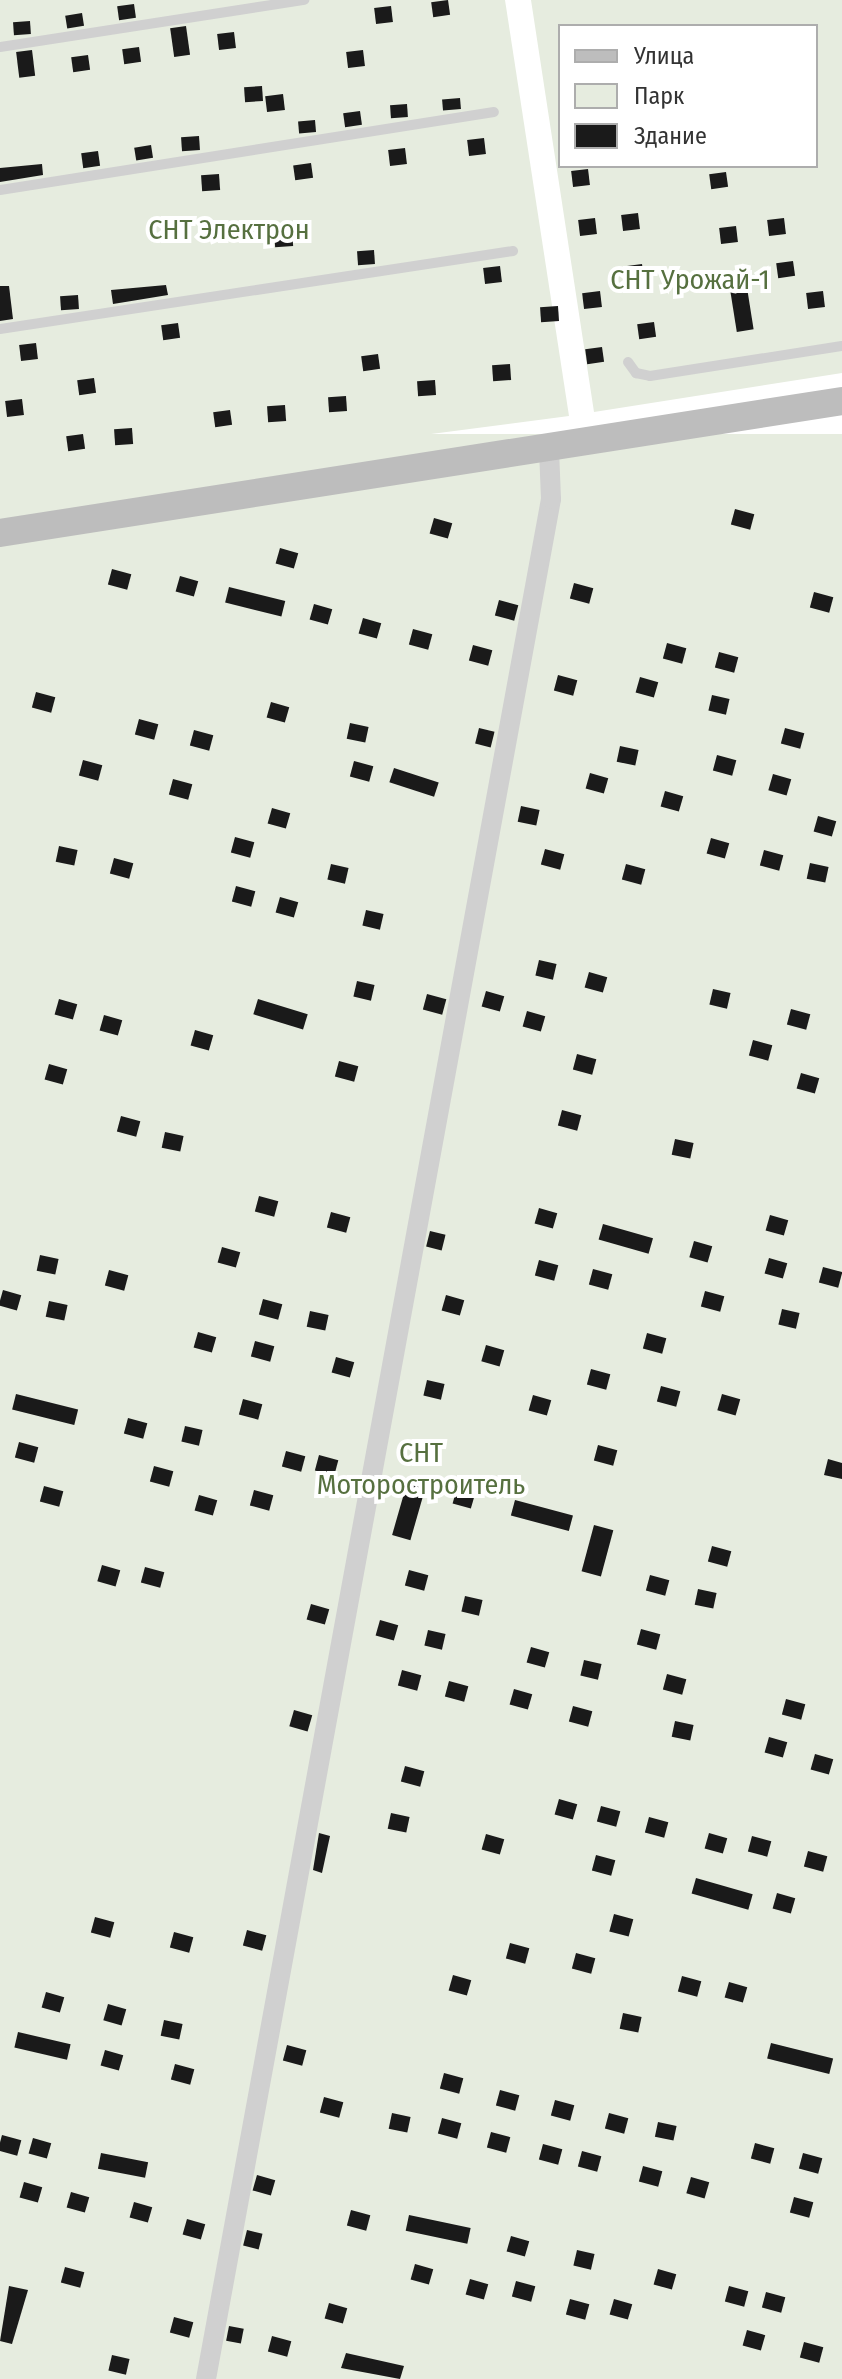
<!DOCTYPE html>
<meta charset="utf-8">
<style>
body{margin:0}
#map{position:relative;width:842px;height:2379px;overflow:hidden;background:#fff;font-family:"Fira Sans Condensed",sans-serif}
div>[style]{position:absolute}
.green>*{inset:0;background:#e6ecdf;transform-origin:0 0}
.building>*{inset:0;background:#1a1a1a;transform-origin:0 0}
.lane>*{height:10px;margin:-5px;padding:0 5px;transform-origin:5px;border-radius:5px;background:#d0d0d0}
.street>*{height:20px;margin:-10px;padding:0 10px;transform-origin:10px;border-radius:10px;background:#d0d0d0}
.secondary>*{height:28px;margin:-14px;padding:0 14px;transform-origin:14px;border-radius:14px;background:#bdbdbd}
span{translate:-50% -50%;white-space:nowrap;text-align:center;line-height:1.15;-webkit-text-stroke:8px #fff;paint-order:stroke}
.park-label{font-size:28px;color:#56703f}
.legend{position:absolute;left:558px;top:24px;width:260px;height:144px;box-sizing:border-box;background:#fff;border:2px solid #adadad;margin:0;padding:10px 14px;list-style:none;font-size:24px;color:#333}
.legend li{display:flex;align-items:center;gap:16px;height:40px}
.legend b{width:40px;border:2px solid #adadad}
</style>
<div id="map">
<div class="green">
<div style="clip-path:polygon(0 0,505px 0,569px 416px,0 490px)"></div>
<div style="clip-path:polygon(evenodd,531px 0,842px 0,842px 373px,594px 412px,531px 0,560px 26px,816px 26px,816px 166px,560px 166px,560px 26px)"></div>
<div style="left:842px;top:434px;width:1945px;height:851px;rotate:90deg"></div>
</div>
<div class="building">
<div style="left:448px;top:0;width:15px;height:17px;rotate:82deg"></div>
<div style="left:134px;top:4px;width:14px;height:17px;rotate:82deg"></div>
<div style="left:391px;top:6px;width:16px;height:17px;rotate:83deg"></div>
<div style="left:82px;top:13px;width:13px;height:17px;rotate:81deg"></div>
<div style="left:30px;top:21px;width:13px;height:17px;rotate:86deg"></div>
<div style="left:186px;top:26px;width:29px;height:16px;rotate:82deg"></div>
<div style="left:234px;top:32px;width:16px;height:17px;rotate:83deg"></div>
<div style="left:139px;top:47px;width:15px;height:17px;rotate:82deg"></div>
<div style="left:32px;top:50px;width:26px;height:16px;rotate:83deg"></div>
<div style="left:363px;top:50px;width:16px;height:17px;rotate:83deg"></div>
<div style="left:88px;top:55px;width:15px;height:17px;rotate:82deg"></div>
<div style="left:262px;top:86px;width:15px;height:18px;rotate:86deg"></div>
<div style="left:283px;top:94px;width:16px;height:18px;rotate:83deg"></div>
<div style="left:460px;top:98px;width:11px;height:18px;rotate:85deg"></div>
<div style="left:407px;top:104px;width:13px;height:17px;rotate:86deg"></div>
<div style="left:360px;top:111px;width:14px;height:17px;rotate:82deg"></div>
<div style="left:315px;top:120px;width:12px;height:17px;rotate:85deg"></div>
<div style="left:199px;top:136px;width:14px;height:18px;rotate:86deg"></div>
<div style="left:484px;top:138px;width:16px;height:17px;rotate:83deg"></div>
<div style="left:151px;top:145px;width:13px;height:17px;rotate:81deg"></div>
<div style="left:405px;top:148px;width:16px;height:17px;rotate:83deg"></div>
<div style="left:98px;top:151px;width:15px;height:17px;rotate:82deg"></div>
<div style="left:311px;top:163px;width:15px;height:18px;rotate:82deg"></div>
<div style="clip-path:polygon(42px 164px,43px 175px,0 182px,0 168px)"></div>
<div style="left:588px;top:169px;width:16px;height:17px;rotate:83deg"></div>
<div style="left:726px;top:172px;width:15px;height:17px;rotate:82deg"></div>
<div style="left:219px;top:174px;width:16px;height:18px;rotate:86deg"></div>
<div style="left:638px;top:213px;width:16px;height:17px;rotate:83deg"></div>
<div style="left:595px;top:218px;width:16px;height:17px;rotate:83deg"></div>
<div style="left:784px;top:218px;width:16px;height:17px;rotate:83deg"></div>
<div style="left:736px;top:226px;width:16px;height:17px;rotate:83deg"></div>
<div style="left:292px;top:230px;width:16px;height:18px;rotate:86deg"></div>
<div style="left:374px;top:250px;width:14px;height:17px;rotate:86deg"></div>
<div style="left:793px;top:261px;width:15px;height:17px;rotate:82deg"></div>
<div style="left:642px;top:264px;width:15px;height:17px;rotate:82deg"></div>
<div style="left:500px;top:266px;width:16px;height:17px;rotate:83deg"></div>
<div style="left:745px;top:275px;width:55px;height:17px;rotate:81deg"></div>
<div style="clip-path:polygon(166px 285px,168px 295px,113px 304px,111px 290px)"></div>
<div style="clip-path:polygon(0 286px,9px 286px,13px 319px,0 321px)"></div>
<div style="left:600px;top:291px;width:16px;height:18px;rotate:83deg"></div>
<div style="left:823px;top:291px;width:16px;height:17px;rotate:83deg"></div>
<div style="left:78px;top:295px;width:14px;height:18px;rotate:86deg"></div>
<div style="left:558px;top:306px;width:15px;height:18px;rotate:86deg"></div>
<div style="left:654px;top:322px;width:15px;height:17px;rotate:82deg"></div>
<div style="left:178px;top:323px;width:15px;height:17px;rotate:82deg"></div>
<div style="left:36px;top:343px;width:16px;height:17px;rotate:83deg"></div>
<div style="left:602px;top:347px;width:15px;height:17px;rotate:82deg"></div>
<div style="left:378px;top:354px;width:15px;height:17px;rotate:82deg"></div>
<div style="left:510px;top:364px;width:16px;height:18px;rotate:86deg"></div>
<div style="left:94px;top:378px;width:15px;height:17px;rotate:82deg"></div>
<div style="left:435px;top:380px;width:15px;height:18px;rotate:86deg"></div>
<div style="left:346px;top:396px;width:15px;height:18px;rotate:86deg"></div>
<div style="left:22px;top:399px;width:16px;height:17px;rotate:83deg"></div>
<div style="left:285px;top:405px;width:16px;height:18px;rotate:86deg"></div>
<div style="left:230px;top:410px;width:15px;height:17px;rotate:82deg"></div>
<div style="left:132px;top:428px;width:16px;height:18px;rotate:86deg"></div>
<div style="left:83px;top:434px;width:15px;height:17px;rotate:82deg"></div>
<div style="left:735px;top:509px;width:20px;height:16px;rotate:15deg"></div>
<div style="left:434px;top:518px;width:19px;height:16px;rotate:16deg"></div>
<div style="left:280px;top:548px;width:19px;height:16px;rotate:16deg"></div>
<div style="left:112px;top:569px;width:20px;height:16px;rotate:15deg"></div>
<div style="left:180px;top:576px;width:19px;height:16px;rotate:16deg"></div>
<div style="left:574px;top:583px;width:20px;height:16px;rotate:15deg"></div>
<div style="left:229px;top:587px;width:58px;height:16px;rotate:14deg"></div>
<div style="left:814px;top:592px;width:20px;height:16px;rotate:15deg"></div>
<div style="left:499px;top:600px;width:20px;height:16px;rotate:15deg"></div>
<div style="left:314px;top:604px;width:19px;height:16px;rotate:16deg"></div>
<div style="left:363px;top:618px;width:19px;height:16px;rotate:16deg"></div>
<div style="left:413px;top:629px;width:20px;height:16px;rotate:15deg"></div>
<div style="left:667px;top:643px;width:20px;height:16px;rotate:15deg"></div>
<div style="left:473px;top:645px;width:20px;height:16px;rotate:15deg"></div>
<div style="left:719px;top:652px;width:20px;height:16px;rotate:15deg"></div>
<div style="left:558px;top:675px;width:20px;height:16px;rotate:15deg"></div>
<div style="left:640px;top:677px;width:19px;height:16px;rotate:16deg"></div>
<div style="left:36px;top:692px;width:20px;height:16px;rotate:15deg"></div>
<div style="left:712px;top:695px;width:18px;height:16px;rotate:13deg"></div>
<div style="left:271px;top:702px;width:19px;height:16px;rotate:16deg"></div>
<div style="left:139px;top:719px;width:20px;height:16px;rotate:15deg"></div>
<div style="left:350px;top:723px;width:19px;height:16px;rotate:12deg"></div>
<div style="left:479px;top:728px;width:16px;height:16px;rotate:14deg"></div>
<div style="left:785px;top:728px;width:20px;height:16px;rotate:15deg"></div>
<div style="left:194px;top:730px;width:20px;height:16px;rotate:15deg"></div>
<div style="left:620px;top:746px;width:19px;height:16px;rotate:12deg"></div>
<div style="left:717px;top:755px;width:20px;height:16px;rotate:15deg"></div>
<div style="left:83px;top:760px;width:20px;height:16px;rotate:15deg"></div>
<div style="left:354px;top:761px;width:20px;height:16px;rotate:15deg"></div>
<div style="left:394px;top:768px;width:47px;height:15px;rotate:18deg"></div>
<div style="left:590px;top:773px;width:19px;height:16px;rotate:16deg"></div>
<div style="left:773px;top:774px;width:19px;height:17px;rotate:16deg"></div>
<div style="left:173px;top:779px;width:20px;height:16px;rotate:15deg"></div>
<div style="left:665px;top:791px;width:19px;height:16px;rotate:16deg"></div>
<div style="left:521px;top:806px;width:19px;height:16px;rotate:12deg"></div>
<div style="left:272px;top:808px;width:19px;height:16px;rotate:16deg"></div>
<div style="left:818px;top:816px;width:19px;height:16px;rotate:16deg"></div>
<div style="left:235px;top:837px;width:20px;height:16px;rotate:15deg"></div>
<div style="left:711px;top:838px;width:19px;height:16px;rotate:16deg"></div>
<div style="left:59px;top:846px;width:19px;height:16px;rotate:12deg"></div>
<div style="left:545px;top:849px;width:20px;height:16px;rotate:15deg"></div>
<div style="left:764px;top:850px;width:20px;height:16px;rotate:15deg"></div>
<div style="left:114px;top:858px;width:20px;height:16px;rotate:15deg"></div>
<div style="left:810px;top:863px;width:19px;height:16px;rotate:12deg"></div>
<div style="left:331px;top:864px;width:18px;height:16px;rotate:13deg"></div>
<div style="left:626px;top:864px;width:20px;height:16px;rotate:15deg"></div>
<div style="left:236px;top:886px;width:20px;height:16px;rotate:15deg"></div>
<div style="left:280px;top:897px;width:19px;height:16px;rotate:16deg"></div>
<div style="left:366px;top:910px;width:18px;height:16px;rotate:13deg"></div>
<div style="left:539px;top:960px;width:18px;height:16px;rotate:13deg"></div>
<div style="left:589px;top:972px;width:19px;height:16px;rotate:16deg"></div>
<div style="left:357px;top:981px;width:18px;height:16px;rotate:13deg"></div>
<div style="left:713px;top:989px;width:18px;height:16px;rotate:13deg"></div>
<div style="left:486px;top:991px;width:19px;height:16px;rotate:16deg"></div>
<div style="left:427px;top:994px;width:20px;height:16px;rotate:15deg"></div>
<div style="left:59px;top:999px;width:19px;height:16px;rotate:16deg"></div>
<div style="left:258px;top:999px;width:52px;height:16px;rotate:17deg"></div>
<div style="left:791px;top:1009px;width:20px;height:16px;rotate:15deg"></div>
<div style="left:527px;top:1011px;width:19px;height:16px;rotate:16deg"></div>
<div style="left:104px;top:1015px;width:19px;height:16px;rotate:16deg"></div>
<div style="left:195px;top:1030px;width:19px;height:16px;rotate:16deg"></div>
<div style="left:753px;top:1040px;width:20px;height:16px;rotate:15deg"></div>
<div style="left:577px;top:1054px;width:20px;height:16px;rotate:15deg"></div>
<div style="left:339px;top:1061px;width:20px;height:16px;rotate:15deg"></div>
<div style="left:49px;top:1064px;width:19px;height:16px;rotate:16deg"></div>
<div style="left:801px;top:1073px;width:19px;height:16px;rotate:16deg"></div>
<div style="left:562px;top:1110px;width:20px;height:16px;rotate:15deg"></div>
<div style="left:121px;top:1116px;width:20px;height:16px;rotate:15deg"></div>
<div style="left:165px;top:1132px;width:19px;height:16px;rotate:12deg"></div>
<div style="left:675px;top:1139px;width:19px;height:16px;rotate:12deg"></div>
<div style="left:259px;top:1196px;width:20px;height:16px;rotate:15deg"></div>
<div style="left:539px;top:1208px;width:19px;height:16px;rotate:16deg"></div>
<div style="left:331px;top:1212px;width:20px;height:16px;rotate:15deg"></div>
<div style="left:770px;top:1215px;width:19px;height:16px;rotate:16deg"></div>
<div style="left:603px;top:1224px;width:52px;height:16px;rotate:16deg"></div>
<div style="left:430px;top:1231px;width:16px;height:16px;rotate:14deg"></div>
<div style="left:694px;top:1241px;width:19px;height:17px;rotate:16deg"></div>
<div style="left:222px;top:1247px;width:19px;height:16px;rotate:16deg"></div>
<div style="left:40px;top:1255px;width:19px;height:16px;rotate:12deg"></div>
<div style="left:769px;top:1258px;width:19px;height:16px;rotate:16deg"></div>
<div style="left:539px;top:1260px;width:20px;height:16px;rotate:15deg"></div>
<div style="left:823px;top:1267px;width:20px;height:16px;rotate:15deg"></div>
<div style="left:593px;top:1269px;width:20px;height:16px;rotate:15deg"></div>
<div style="left:109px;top:1270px;width:20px;height:16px;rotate:15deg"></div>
<div style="left:3px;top:1290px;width:19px;height:16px;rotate:16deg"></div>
<div style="left:705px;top:1291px;width:20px;height:16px;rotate:15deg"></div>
<div style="left:446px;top:1295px;width:19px;height:16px;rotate:16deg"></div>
<div style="left:263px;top:1299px;width:20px;height:16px;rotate:15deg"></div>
<div style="left:49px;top:1301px;width:19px;height:16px;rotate:12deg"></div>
<div style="left:782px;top:1309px;width:18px;height:16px;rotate:13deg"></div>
<div style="left:310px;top:1311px;width:19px;height:16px;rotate:12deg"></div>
<div style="left:198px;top:1332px;width:19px;height:16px;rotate:16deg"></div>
<div style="left:647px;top:1333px;width:20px;height:16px;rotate:15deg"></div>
<div style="left:255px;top:1341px;width:20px;height:16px;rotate:15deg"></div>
<div style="left:486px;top:1345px;width:19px;height:17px;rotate:16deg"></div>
<div style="left:336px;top:1357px;width:19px;height:16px;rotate:16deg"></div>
<div style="left:591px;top:1369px;width:20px;height:16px;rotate:15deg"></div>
<div style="left:427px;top:1380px;width:18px;height:16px;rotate:13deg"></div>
<div style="left:661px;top:1386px;width:20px;height:16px;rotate:15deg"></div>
<div style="left:16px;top:1394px;width:64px;height:16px;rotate:14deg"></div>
<div style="left:722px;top:1394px;width:19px;height:17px;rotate:16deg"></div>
<div style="left:533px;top:1395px;width:19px;height:16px;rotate:16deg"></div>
<div style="left:243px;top:1399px;width:20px;height:16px;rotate:15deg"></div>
<div style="left:128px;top:1418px;width:20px;height:16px;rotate:15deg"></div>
<div style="left:185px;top:1426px;width:18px;height:16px;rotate:13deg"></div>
<div style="left:19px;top:1442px;width:20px;height:16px;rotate:15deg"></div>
<div style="left:598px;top:1445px;width:20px;height:16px;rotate:15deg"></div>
<div style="left:286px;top:1451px;width:20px;height:16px;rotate:15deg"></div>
<div style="left:319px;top:1455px;width:20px;height:16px;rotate:15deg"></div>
<div style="clip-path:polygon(828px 1459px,842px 1463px,842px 1479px,824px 1475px)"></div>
<div style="left:154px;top:1466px;width:20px;height:16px;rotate:15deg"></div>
<div style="left:407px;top:1483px;width:19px;height:54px;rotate:16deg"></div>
<div style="left:44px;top:1486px;width:20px;height:16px;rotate:15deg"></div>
<div style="left:457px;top:1488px;width:19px;height:16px;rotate:16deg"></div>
<div style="left:254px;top:1490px;width:20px;height:16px;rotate:15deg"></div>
<div style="left:199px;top:1495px;width:19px;height:16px;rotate:16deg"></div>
<div style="left:515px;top:1500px;width:60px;height:16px;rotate:15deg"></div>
<div style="left:594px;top:1525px;width:20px;height:48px;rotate:15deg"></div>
<div style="left:712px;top:1546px;width:20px;height:16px;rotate:15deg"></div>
<div style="left:102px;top:1565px;width:19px;height:17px;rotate:16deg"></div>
<div style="left:145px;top:1567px;width:20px;height:16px;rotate:15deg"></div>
<div style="left:409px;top:1570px;width:20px;height:16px;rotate:15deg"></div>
<div style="left:650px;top:1575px;width:20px;height:16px;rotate:15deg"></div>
<div style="left:698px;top:1589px;width:19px;height:16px;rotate:12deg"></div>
<div style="left:465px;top:1596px;width:18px;height:16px;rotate:13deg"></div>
<div style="left:311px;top:1604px;width:19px;height:16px;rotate:16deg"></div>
<div style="left:380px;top:1620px;width:19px;height:16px;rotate:16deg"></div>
<div style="left:641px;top:1629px;width:20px;height:16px;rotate:15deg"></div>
<div style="left:428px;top:1630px;width:18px;height:16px;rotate:13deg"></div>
<div style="left:531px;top:1647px;width:19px;height:16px;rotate:16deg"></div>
<div style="left:584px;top:1660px;width:18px;height:16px;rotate:13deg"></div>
<div style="left:402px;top:1670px;width:20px;height:16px;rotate:15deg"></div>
<div style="left:667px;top:1674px;width:20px;height:16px;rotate:15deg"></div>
<div style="left:449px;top:1681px;width:20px;height:16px;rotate:15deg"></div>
<div style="left:514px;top:1689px;width:19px;height:16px;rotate:16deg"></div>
<div style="left:786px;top:1699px;width:20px;height:16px;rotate:15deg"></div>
<div style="left:573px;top:1706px;width:20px;height:16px;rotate:15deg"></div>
<div style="left:294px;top:1710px;width:19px;height:17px;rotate:16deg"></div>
<div style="left:675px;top:1721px;width:19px;height:16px;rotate:12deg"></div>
<div style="left:769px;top:1737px;width:19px;height:16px;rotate:16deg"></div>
<div style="left:815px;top:1754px;width:19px;height:16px;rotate:16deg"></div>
<div style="left:405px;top:1766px;width:20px;height:16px;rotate:15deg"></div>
<div style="left:559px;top:1799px;width:19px;height:16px;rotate:16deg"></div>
<div style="left:601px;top:1806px;width:20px;height:16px;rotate:15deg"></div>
<div style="left:391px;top:1813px;width:19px;height:16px;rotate:12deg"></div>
<div style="left:649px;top:1817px;width:20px;height:16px;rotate:15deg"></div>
<div style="clip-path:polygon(319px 1833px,330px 1836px,322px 1873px,313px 1870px)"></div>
<div style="left:709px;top:1833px;width:19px;height:16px;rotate:16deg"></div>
<div style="left:486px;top:1834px;width:19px;height:16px;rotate:16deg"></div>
<div style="left:752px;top:1836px;width:20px;height:16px;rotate:15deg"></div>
<div style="left:808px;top:1851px;width:20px;height:16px;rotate:15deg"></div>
<div style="left:596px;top:1855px;width:20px;height:16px;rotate:15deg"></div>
<div style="left:696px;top:1878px;width:59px;height:16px;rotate:16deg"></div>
<div style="left:777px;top:1893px;width:19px;height:16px;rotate:16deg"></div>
<div style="left:614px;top:1914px;width:20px;height:18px;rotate:15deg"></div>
<div style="left:95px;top:1917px;width:20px;height:16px;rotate:15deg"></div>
<div style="left:247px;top:1930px;width:20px;height:16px;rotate:15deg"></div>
<div style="left:174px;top:1932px;width:20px;height:16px;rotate:15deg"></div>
<div style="left:510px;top:1943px;width:20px;height:16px;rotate:15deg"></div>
<div style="left:576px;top:1953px;width:20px;height:16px;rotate:15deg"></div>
<div style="left:453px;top:1975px;width:19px;height:16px;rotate:16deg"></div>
<div style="left:682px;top:1976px;width:20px;height:16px;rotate:15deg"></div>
<div style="left:729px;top:1982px;width:19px;height:16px;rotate:16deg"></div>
<div style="left:46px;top:1992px;width:19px;height:16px;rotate:16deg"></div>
<div style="left:108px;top:2004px;width:19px;height:17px;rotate:16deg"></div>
<div style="left:623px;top:2013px;width:19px;height:16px;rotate:12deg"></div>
<div style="left:164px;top:2020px;width:19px;height:16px;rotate:12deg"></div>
<div style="left:18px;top:2032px;width:54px;height:16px;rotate:13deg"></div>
<div style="left:771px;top:2043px;width:64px;height:16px;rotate:14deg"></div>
<div style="left:287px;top:2045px;width:20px;height:16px;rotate:15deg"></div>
<div style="left:105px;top:2050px;width:19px;height:16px;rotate:16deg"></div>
<div style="left:175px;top:2064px;width:20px;height:16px;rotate:15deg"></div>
<div style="left:444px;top:2073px;width:20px;height:16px;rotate:15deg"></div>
<div style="left:500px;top:2090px;width:20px;height:16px;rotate:15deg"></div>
<div style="left:324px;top:2097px;width:20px;height:16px;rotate:15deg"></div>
<div style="left:555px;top:2100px;width:20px;height:16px;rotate:15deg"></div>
<div style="left:392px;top:2113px;width:19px;height:16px;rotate:12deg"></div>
<div style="left:609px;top:2113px;width:20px;height:16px;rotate:15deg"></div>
<div style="left:442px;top:2118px;width:20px;height:16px;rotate:15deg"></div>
<div style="left:658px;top:2122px;width:19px;height:15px;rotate:12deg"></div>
<div style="left:491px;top:2132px;width:20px;height:16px;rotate:15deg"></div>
<div style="left:2px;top:2135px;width:20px;height:16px;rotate:15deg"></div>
<div style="left:33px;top:2138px;width:19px;height:16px;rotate:16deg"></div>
<div style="left:755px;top:2143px;width:20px;height:16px;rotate:15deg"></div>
<div style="left:543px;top:2144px;width:20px;height:16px;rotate:15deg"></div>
<div style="left:582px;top:2151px;width:20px;height:16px;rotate:15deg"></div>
<div style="left:101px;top:2153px;width:48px;height:16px;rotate:11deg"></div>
<div style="left:803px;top:2153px;width:20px;height:16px;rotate:15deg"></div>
<div style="left:643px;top:2166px;width:20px;height:16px;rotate:15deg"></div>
<div style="left:257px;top:2175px;width:19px;height:16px;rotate:16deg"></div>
<div style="left:691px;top:2177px;width:19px;height:17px;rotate:16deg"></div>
<div style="left:24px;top:2182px;width:19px;height:16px;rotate:16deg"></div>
<div style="left:71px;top:2192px;width:19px;height:16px;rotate:16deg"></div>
<div style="left:794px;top:2197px;width:20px;height:16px;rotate:15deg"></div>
<div style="left:134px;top:2202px;width:19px;height:16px;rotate:16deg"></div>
<div style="left:351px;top:2210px;width:20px;height:16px;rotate:15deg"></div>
<div style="left:409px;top:2215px;width:63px;height:16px;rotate:12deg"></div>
<div style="left:187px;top:2219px;width:19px;height:16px;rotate:16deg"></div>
<div style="left:247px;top:2230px;width:16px;height:16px;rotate:14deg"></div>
<div style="left:511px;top:2236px;width:19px;height:16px;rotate:16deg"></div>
<div style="left:577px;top:2250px;width:18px;height:16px;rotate:13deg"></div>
<div style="left:415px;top:2264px;width:19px;height:16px;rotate:16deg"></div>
<div style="left:65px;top:2267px;width:20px;height:16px;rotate:15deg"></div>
<div style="left:658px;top:2269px;width:19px;height:16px;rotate:16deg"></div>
<div style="left:470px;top:2279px;width:19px;height:16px;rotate:16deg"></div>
<div style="left:516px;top:2281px;width:20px;height:16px;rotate:15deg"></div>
<div style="clip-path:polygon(9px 2286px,28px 2290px,12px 2344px,0 2341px)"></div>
<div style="left:729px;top:2286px;width:20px;height:16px;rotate:15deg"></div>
<div style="left:766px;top:2292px;width:20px;height:16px;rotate:15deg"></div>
<div style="left:570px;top:2299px;width:20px;height:16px;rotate:15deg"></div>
<div style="left:614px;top:2299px;width:19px;height:16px;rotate:16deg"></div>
<div style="left:329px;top:2303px;width:19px;height:16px;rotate:16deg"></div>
<div style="left:174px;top:2317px;width:20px;height:16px;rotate:15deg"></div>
<div style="left:229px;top:2326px;width:15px;height:15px;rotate:11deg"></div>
<div style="left:747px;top:2330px;width:19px;height:16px;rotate:16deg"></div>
<div style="left:272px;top:2336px;width:20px;height:16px;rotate:15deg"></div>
<div style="left:804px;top:2342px;width:20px;height:16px;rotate:15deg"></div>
<div style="clip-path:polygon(346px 2353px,404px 2366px,400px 2379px,341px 2368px)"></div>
<div style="left:112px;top:2355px;width:18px;height:16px;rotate:13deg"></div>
</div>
<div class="lane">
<div style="left:0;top:47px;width:308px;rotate:-8.8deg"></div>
<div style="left:0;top:190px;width:500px;rotate:-8.97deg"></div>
<div style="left:0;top:329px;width:519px;rotate:-8.65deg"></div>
<div style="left:628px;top:362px;width:14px;rotate:54deg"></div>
<div style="left:636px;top:373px;width:14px;rotate:12deg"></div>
<div style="left:650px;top:376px;width:194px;rotate:-8.9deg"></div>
</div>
<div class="street">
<div style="left:206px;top:2379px;width:1911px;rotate:-79.6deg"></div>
<div style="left:551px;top:499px;width:50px;rotate:-92.3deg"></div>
</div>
<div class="secondary">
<div style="left:0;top:533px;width:852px;rotate:-8.91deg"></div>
</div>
<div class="park-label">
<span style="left:229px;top:230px">СНТ Электрон</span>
<span style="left:690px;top:280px">СНТ Урожай-1</span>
<span style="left:421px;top:1469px">СНТ<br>Моторостроитель</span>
</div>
<ul class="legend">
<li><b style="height:10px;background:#bdbdbd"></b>Улица</li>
<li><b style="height:22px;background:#e6ecdf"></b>Парк</li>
<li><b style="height:22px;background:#1a1a1a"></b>Здание</li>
</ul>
</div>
